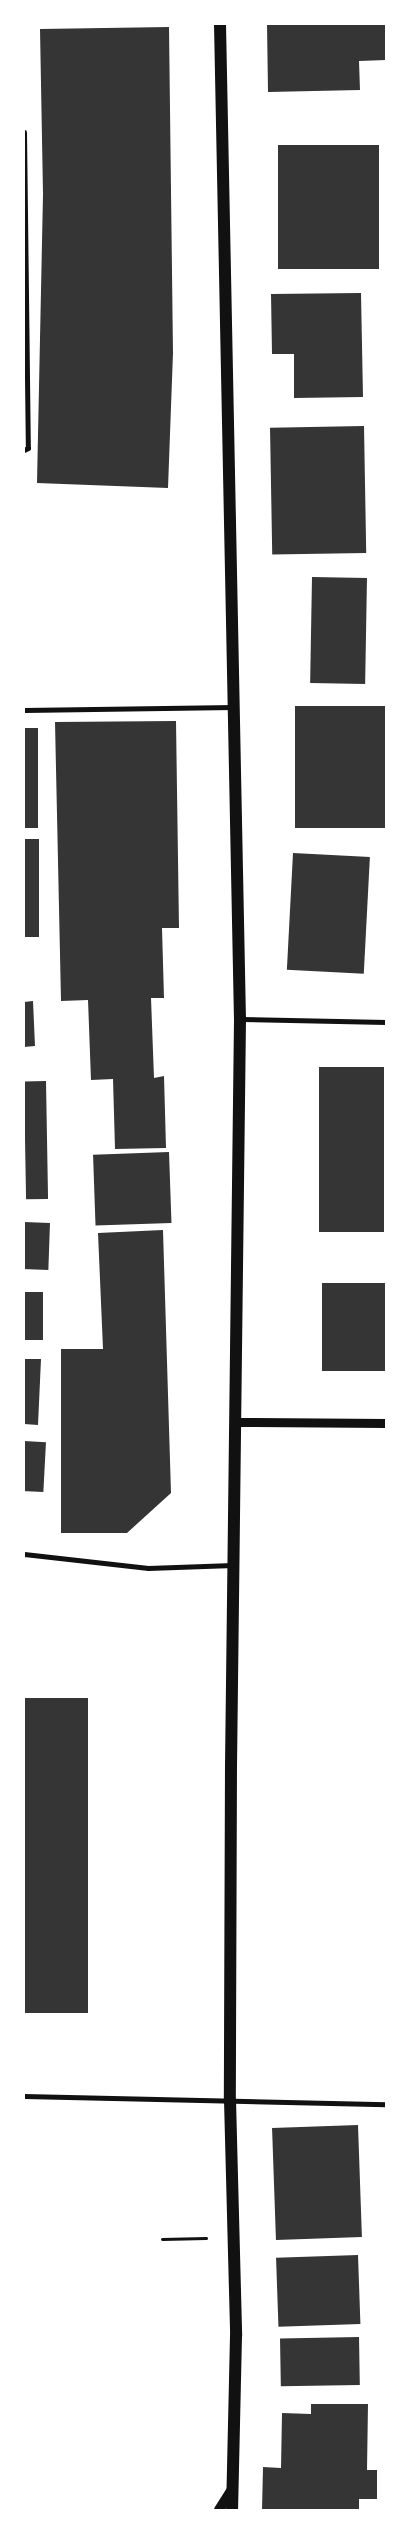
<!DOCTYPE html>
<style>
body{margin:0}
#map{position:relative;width:410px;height:2534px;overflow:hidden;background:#fff;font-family:"IBM Plex Sans",sans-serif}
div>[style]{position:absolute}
.building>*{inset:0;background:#353535;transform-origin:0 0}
.path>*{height:3px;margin:-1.5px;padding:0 1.5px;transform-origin:1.5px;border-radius:1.5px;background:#111}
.minor>*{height:5px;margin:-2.5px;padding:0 2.5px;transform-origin:2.5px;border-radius:2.5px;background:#111}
.tertiary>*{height:9px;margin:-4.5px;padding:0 4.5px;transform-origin:4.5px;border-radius:4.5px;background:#111}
.secondary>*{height:10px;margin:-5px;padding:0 5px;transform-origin:5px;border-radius:5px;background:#111}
.primary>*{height:12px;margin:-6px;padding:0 6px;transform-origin:6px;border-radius:6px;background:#111}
span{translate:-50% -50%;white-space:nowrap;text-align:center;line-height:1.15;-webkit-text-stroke:4px #fff;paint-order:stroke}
.frame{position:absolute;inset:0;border:25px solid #fff;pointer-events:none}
</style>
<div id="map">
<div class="building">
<div style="clip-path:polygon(267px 24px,386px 24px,386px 60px,359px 61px,360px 90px,268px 92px)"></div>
<div style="clip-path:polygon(169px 27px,173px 353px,168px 488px,37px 483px,43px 194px,40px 29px)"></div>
<div style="left:379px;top:145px;width:124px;height:101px;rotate:90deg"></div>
<div style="clip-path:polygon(361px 293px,363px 397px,294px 398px,294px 354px,272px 354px,271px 294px)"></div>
<div style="left:364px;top:426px;width:127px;height:94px;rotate:89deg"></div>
<div style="left:312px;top:577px;width:55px;height:106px;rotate:1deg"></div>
<div style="left:386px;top:706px;width:122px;height:91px;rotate:90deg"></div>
<div style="clip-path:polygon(176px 721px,179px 928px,162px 928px,164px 998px,151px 998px,154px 1078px,164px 1076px,166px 1148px,115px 1149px,113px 1079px,91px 1080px,88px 1000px,61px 1001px,55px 722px)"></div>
<div style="left:24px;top:728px;width:14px;height:100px"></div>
<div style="left:24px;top:839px;width:15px;height:98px"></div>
<div style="left:293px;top:853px;width:77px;height:117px;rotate:3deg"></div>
<div style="clip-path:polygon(33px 1001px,35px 1046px,24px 1047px,24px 1002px)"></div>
<div style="left:319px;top:1067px;width:65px;height:165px"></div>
<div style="left:46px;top:1081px;width:118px;height:22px;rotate:89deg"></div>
<div style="left:169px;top:1152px;width:71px;height:76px;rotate:88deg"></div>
<div style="left:24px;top:1222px;width:26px;height:47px;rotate:2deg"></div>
<div style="clip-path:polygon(163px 1230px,171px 1493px,127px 1533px,61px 1533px,61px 1349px,103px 1349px,98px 1233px)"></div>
<div style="left:386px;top:1283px;width:88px;height:64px;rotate:90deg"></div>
<div style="left:24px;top:1292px;width:19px;height:48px"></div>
<div style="clip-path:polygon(24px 1359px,41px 1359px,38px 1425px,24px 1424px)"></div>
<div style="left:24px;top:1441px;width:22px;height:50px;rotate:3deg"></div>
<div style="left:24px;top:1698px;width:64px;height:315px"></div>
<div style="left:358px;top:2125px;width:112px;height:86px;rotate:88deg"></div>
<div style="left:358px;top:2255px;width:69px;height:82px;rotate:88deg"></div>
<div style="left:359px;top:2337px;width:48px;height:79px;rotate:89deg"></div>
<div style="clip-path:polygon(311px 2404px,368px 2404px,367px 2470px,377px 2470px,377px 2499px,359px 2499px,359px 2510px,262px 2510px,263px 2467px,281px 2468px,282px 2413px,311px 2414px)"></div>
</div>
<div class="path">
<div style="left:162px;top:2239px;width:44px;rotate:-1.3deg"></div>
</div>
<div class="minor">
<div style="left:24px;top:132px;width:316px;rotate:89.3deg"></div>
<div style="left:28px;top:448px;width:4px;rotate:153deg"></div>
<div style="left:24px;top:710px;width:210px;rotate:-0.8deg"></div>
<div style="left:240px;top:1019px;width:146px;rotate:1.2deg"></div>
<div style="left:24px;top:1554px;width:125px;rotate:6.4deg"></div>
<div style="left:148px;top:1568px;width:85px;rotate:-2deg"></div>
<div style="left:24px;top:2096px;width:362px;rotate:1.3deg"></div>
</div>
<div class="tertiary">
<div style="left:238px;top:1422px;width:148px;rotate:0.4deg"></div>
</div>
<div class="secondary">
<div style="left:219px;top:2510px;width:22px;rotate:-58deg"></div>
</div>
<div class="primary">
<div style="left:220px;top:24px;width:995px;rotate:88.85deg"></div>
<div style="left:240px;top:1019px;width:745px;rotate:90.69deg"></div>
<div style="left:231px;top:1764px;width:336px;rotate:90.2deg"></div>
<div style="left:230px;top:2100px;width:236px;rotate:88.5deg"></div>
<div style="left:236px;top:2336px;width:174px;rotate:91.3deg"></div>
</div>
<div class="frame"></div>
</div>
